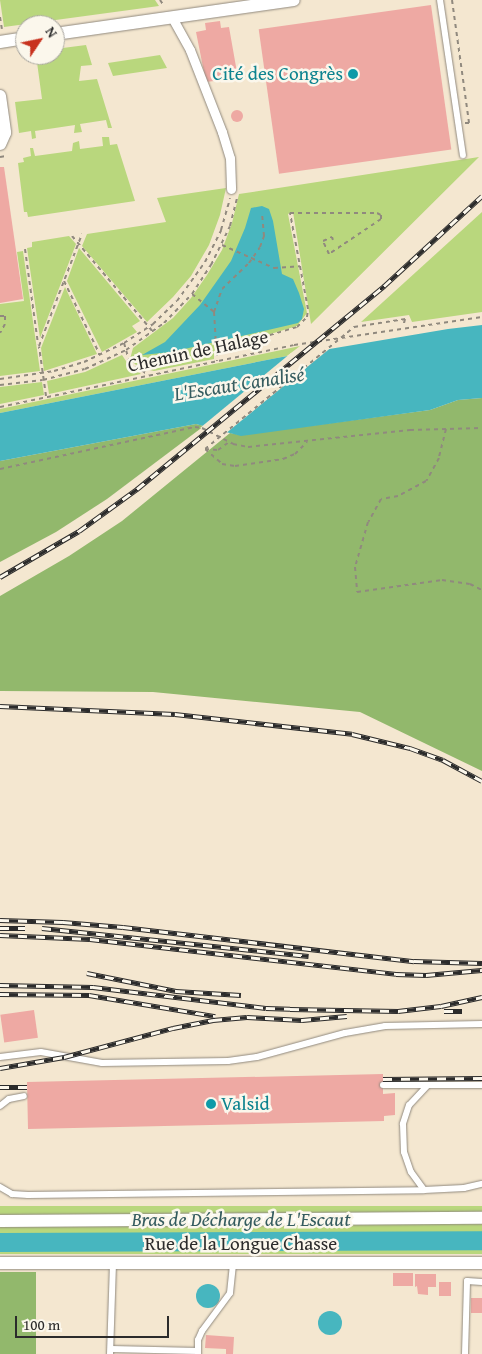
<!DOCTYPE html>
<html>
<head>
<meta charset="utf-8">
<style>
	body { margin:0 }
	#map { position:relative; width:482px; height:1354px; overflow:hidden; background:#f4e7d0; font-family:"Gentium Book Plus",serif }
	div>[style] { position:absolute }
	.green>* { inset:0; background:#b9d77d; transform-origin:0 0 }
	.forest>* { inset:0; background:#92b86c; transform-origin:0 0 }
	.water>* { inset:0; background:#47b6bf }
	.round { border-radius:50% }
	.pier>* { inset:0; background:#f4e7d0 }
	.river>* { height:19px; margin:-9.5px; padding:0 9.5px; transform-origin:9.5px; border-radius:9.5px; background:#47b6bf }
	.building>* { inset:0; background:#eea9a3; transform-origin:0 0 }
	.path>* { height:2px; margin-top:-1px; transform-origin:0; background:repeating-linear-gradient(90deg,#90897e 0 4px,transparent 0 8px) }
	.roads { filter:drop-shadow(0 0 1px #90897e) drop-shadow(0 0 1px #90897e) }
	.service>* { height:6px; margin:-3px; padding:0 3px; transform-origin:3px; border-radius:3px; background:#fff }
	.pedestrian>* { height:9px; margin:-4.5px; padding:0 4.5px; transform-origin:4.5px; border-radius:4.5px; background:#fff }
	.minor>* { height:12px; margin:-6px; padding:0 6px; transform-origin:6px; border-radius:6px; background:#fff }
	.rail>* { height:5px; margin-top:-2.5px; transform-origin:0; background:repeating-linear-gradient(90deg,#fbf7ec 0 9px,#2b2b2b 0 18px); box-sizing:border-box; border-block:1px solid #2b2b2b }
	.path-bridge>* { height:2px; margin-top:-1px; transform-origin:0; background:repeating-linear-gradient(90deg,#90897e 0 4px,transparent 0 8px) }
	.dots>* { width:14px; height:14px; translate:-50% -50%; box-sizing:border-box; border:2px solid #fbf7ec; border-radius:50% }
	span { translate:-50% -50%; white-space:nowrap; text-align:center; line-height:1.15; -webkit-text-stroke:5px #fbf7ec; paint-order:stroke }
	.culture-label { font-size:19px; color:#0d838f }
	.right { translate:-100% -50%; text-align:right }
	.left { translate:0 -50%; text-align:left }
	.street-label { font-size:19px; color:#2b2b2b }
	.water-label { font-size:20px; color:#355c5f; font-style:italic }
	.north { position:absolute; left:15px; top:15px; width:50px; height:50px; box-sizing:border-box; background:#fbf7ec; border:1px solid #a8a59f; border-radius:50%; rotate:56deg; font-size:14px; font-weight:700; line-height:20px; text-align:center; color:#2b2b2b }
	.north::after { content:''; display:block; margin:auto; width:18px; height:22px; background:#c8321e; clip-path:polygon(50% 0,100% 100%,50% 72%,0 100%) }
	.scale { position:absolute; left:15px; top:1316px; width:154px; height:22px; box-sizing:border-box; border:2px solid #2b2b2b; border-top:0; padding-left:6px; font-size:15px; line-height:18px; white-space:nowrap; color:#2b2b2b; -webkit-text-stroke:4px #fbf7ec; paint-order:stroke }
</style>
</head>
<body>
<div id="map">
	<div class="green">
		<div style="clip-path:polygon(0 0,155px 0,159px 6px,4px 27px)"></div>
		<div style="clip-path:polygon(86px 45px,92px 65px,81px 66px,79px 81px,97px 79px,112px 128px,108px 128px,106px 120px,80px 124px,82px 132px,74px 133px,75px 125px,35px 131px,36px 138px,32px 139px,31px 131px,19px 133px,15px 102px,42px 99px,36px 55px,55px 55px,55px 49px)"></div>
		<div style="clip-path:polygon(160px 55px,167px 68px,113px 76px,108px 63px)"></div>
		<div style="clip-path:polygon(102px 137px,109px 137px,110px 145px,117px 144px,135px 201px,28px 217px,27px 212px,24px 212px,18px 163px,24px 162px,23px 158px,31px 156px,30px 148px,33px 148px,35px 156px,72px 151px,73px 143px,79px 141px,80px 149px,103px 146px)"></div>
		<div style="clip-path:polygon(479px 157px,311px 324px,293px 212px,288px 214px,307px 313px,297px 326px,214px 351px,214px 359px,154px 371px,138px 367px,130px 359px,133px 348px,173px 318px,191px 298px,207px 275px,222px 250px,232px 223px,239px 194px)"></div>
		<div style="clip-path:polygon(226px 188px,220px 215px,209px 245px,191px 276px,173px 297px,147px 322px,82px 246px,87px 234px,166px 222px,157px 198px)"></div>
		<div style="clip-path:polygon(482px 212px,482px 312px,412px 322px,409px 315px,361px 322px)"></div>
		<div style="clip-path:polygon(69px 236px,76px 244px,40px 338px,27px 248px,32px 247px,32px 242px)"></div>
		<div style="clip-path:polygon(79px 248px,140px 321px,132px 326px,137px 332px,102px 352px,67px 281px)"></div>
		<div style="clip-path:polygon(23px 251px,40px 371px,0 376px,0 304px,24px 301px,17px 252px)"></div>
		<div style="clip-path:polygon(65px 287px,97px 354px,44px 371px,41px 348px)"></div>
		<div style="clip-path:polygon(300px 346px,287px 356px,0 413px,0 409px)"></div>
		<div style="clip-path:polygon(122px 355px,128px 364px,141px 374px,49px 394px,47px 381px,85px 372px)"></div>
		<div style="clip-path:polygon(42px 382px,44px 395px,0 404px,0 387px)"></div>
		<div style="left:482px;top:1206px;width:48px;height:482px;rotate:90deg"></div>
	</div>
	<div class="forest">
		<div style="clip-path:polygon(482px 398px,482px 771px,360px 712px,153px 692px,0 691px,0 596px,69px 556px,122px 521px,230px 433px,241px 435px,430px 410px,458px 400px)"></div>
		<div style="clip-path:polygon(196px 424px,204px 426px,107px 499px,56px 532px,0 562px,0 461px)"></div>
		<div style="left:0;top:1272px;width:36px;height:82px"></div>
	</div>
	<div class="water">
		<div style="clip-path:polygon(262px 206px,269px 209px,273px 221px,282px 274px,293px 279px,299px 293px,304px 309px,302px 319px,298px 323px,281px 327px,171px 352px,142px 355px,165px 342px,200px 305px,231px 261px,245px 228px,251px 208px)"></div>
		<div style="clip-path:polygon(482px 325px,482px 398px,458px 400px,430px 410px,241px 436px,196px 424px,0 461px,0 413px,282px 357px,448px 329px)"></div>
		<div class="round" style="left:196px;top:1284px;width:24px;height:24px"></div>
		<div class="round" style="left:318px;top:1311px;width:24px;height:24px"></div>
	</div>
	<div class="pier">
		<div style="clip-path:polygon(333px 346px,225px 434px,200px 428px,291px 353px)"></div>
	</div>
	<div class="river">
		<div style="left:0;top:1242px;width:482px;rotate:-0.2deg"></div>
	</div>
	<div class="building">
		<div style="left:431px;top:5px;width:146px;height:174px;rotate:82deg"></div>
		<div style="clip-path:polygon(220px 21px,221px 28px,229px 27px,238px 78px,206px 82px,196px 32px,206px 30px,205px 23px)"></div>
		<div class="round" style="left:231px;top:110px;width:12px;height:12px"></div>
		<div style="clip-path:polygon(0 167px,4px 167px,23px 299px,0 303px)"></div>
		<div style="left:34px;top:1010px;width:28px;height:34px;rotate:82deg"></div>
		<div style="clip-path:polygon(383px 1074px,383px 1094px,395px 1093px,395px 1115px,384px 1116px,384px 1121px,28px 1129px,27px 1082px)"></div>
		<div style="left:413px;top:1273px;width:13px;height:20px;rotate:90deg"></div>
		<div style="clip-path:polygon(415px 1274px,436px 1274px,436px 1287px,428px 1287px,428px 1295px,418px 1294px,417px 1286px,415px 1287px)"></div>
		<div style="left:439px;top:1282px;width:12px;height:14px"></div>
		<div style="left:471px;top:1298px;width:11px;height:15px"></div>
		<div style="clip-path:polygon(206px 1335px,234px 1337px,233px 1354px,226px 1354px,226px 1349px,205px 1348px)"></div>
	</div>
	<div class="path">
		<div style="left:160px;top:0;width:7px;rotate:56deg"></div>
		<div style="left:452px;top:0;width:124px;rotate:82.1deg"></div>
		<div style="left:469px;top:123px;width:4px;rotate:180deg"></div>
		<div style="left:0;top:17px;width:12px;rotate:81deg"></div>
		<div style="left:0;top:157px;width:6px;rotate:-9deg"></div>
		<div style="left:72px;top:236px;width:126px;rotate:49.8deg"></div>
		<div style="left:222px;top:245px;width:57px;rotate:23.9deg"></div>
		<div style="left:274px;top:268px;width:26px;rotate:-4deg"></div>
		<div style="left:25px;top:249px;width:96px;rotate:82.2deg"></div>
		<div style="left:64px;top:281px;width:82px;rotate:64.1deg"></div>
		<div style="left:192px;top:294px;width:28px;rotate:39deg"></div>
		<div style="left:214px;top:312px;width:49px;rotate:86.5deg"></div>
		<div style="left:214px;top:312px;width:24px;rotate:-71deg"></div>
		<div style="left:222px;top:289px;width:37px;rotate:-44deg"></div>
		<div style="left:249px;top:263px;width:19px;rotate:-55deg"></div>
		<div style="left:260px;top:247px;width:12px;rotate:-70deg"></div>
		<div style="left:264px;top:236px;width:24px;rotate:-95deg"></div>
		<div style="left:0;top:316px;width:5px"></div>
		<div style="left:5px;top:316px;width:8px;rotate:90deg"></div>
		<div style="left:5px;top:324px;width:10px;rotate:119deg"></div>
		<div style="left:354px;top:327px;width:52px;rotate:-8.9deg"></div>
		<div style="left:405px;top:319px;width:8px;rotate:104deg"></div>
		<div style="left:124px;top:343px;width:19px;rotate:74deg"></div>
		<div style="left:129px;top:361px;width:24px;rotate:36deg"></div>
		<div style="left:216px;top:351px;width:84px;rotate:-16.5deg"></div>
		<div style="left:297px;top:327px;width:14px;rotate:-45deg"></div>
		<div style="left:307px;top:317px;width:8px;rotate:-83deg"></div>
		<div style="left:308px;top:309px;width:98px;rotate:-100.6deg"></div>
		<div style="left:290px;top:213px;width:87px"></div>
		<div style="left:377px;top:213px;width:4px;rotate:27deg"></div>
		<div style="left:381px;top:215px;width:4px;rotate:90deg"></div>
		<div style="left:381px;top:219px;width:63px;rotate:146.1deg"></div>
		<div style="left:329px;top:254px;width:14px;rotate:-115deg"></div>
		<div style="left:323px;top:241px;width:10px;rotate:-24deg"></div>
		<div style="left:332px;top:237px;width:3px;rotate:72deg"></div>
		<div style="left:0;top:379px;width:55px;rotate:-8.4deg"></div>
		<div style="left:54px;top:371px;width:31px;rotate:-17deg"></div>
		<div style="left:84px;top:362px;width:44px;rotate:-25.4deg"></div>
		<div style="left:124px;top:343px;width:35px;rotate:-33deg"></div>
		<div style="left:153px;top:324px;width:33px;rotate:-44deg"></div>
		<div style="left:177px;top:301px;width:48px;rotate:-54.3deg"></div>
		<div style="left:205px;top:262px;width:36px;rotate:-63deg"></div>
		<div style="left:221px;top:230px;width:33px;rotate:-74deg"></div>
		<div style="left:0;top:385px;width:43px;rotate:-6.6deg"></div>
		<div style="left:43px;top:380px;width:43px;rotate:-14.7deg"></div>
		<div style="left:85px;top:369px;width:45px;rotate:-24.9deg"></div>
		<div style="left:126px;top:350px;width:47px;rotate:-35.4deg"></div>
		<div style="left:164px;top:323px;width:40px;rotate:-46deg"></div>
		<div style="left:192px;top:294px;width:35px;rotate:-57deg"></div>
		<div style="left:211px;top:265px;width:43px;rotate:-64deg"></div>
		<div style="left:230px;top:226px;width:30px;rotate:-76deg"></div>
		<div style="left:46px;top:396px;width:50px;rotate:-98deg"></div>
		<div style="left:39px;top:346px;width:120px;rotate:-69deg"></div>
		<div style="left:0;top:407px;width:300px;rotate:-11.9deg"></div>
		<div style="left:294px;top:345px;width:190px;rotate:-8.5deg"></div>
		<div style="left:446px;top:429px;width:30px;rotate:104deg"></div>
		<div style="left:439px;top:458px;width:26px;rotate:119deg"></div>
		<div style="left:426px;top:481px;width:32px;rotate:152deg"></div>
		<div style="left:398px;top:496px;width:17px;rotate:170deg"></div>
		<div style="left:381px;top:499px;width:26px;rotate:119deg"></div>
		<div style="left:368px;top:522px;width:47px;rotate:106.1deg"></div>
		<div style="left:355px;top:567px;width:25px;rotate:85deg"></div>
		<div style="left:357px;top:592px;width:86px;rotate:-8deg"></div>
		<div style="left:442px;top:580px;width:28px;rotate:8deg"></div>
		<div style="left:470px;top:584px;width:13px;rotate:27deg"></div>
		<div style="left:205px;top:449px;width:23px;rotate:41deg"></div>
		<div style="left:222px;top:464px;width:13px;rotate:9deg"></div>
		<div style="left:235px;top:466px;width:49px;rotate:-8.3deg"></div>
		<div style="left:283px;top:459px;width:13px;rotate:-23deg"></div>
		<div style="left:295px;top:454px;width:17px;rotate:-45deg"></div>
		<div style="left:205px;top:449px;width:13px;rotate:4deg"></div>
		<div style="left:218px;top:450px;width:14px;rotate:-36deg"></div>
		<div style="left:0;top:469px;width:199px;rotate:-12.2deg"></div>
		<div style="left:195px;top:427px;width:7px;rotate:8deg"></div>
		<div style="left:202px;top:428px;width:35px;rotate:27deg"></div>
		<div style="left:233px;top:444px;width:15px;rotate:11deg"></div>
		<div style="left:248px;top:447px;width:163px;rotate:-6deg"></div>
		<div style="left:410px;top:430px;width:72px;rotate:-1.6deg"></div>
	</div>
	<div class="roads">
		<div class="service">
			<div style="left:440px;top:0;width:157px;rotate:81.6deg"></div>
			<div style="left:0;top:1057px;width:41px;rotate:-7deg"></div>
			<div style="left:41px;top:1052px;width:62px;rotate:10.2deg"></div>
			<div style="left:102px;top:1063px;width:126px;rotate:-0.9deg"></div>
			<div style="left:228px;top:1061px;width:29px;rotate:-8deg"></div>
			<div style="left:257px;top:1057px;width:91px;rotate:-15.3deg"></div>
			<div style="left:345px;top:1033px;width:41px;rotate:-9.9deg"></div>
			<div style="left:385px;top:1026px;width:97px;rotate:-1.2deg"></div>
			<div style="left:383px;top:1085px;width:99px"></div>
			<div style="left:427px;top:1086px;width:26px;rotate:133deg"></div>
			<div style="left:409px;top:1105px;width:20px;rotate:108deg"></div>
			<div style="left:403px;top:1124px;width:28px;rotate:88deg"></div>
			<div style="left:404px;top:1152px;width:21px;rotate:71deg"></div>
			<div style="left:411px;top:1172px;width:22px;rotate:54deg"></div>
			<div style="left:424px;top:1190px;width:40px;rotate:-2.9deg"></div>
			<div style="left:464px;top:1188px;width:18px;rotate:-13deg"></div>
			<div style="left:0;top:1106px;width:11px;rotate:-38deg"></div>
			<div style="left:9px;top:1099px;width:15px;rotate:-11deg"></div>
			<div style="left:0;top:1187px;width:14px;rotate:30deg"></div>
			<div style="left:12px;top:1194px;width:16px;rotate:4deg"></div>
			<div style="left:28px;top:1195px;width:396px;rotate:-0.7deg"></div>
			<div style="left:111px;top:1349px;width:87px;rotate:1.3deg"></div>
			<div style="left:198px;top:1351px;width:3px;rotate:90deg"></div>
			<div style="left:198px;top:1351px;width:11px;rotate:-90deg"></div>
			<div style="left:198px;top:1340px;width:10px;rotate:-66deg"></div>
			<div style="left:202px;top:1331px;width:47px;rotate:-53.6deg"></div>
			<div style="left:230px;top:1293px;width:30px;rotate:-84deg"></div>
			<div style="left:110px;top:1354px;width:91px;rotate:-88.1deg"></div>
			<div style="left:465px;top:1354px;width:73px;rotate:-88.4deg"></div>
			<div style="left:467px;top:1281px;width:15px;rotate:4deg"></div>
		</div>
		<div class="pedestrian">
			<div style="left:174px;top:21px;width:33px;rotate:61deg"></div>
			<div style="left:190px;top:50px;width:88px;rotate:68.7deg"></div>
			<div style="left:222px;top:132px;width:27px;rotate:73deg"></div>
			<div style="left:230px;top:158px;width:31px;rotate:88deg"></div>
		</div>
		<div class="minor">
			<div style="left:55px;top:34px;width:241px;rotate:-8.1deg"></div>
			<div style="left:0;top:42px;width:25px;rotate:-9deg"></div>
			<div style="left:0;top:96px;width:37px;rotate:82deg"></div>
			<div style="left:5px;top:133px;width:12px;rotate:114deg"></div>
			<div style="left:0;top:1221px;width:482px;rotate:-0.4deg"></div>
			<div style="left:0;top:1263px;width:482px"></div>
		</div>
	</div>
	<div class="rail">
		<div style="left:0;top:577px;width:91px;rotate:-30.2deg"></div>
		<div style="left:79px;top:531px;width:72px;rotate:-35.9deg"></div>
		<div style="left:137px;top:489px;width:320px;rotate:-39.4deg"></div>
		<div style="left:384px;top:286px;width:133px;rotate:-42.6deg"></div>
		<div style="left:0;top:706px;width:175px;rotate:2.6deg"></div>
		<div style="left:175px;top:714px;width:178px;rotate:6.4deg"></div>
		<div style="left:352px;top:734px;width:60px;rotate:13.6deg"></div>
		<div style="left:410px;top:748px;width:35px;rotate:20deg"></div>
		<div style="left:443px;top:760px;width:44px;rotate:28.3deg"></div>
		<div style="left:0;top:920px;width:63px;rotate:1.8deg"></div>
		<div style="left:63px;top:922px;width:60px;rotate:4.8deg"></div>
		<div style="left:123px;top:927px;width:293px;rotate:6.7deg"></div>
		<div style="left:414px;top:961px;width:68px;rotate:1.7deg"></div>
		<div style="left:0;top:928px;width:25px"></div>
		<div style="left:42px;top:928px;width:268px;rotate:6deg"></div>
		<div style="left:0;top:935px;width:90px;rotate:2.5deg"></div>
		<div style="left:90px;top:939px;width:308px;rotate:6.5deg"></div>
		<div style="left:396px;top:974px;width:30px;rotate:2deg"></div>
		<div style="left:426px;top:975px;width:56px;rotate:-5.1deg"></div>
		<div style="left:87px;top:973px;width:91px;rotate:11.4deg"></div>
		<div style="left:176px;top:991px;width:65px;rotate:3.5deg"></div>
		<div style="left:0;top:985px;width:93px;rotate:1.2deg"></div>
		<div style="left:93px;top:987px;width:174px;rotate:6.9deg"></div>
		<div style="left:266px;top:1008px;width:24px;rotate:2deg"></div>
		<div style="left:290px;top:1009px;width:108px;rotate:1.1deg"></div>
		<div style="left:398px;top:1011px;width:43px;rotate:-6.6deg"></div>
		<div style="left:441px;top:1006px;width:42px;rotate:-12.4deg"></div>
		<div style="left:0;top:994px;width:89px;rotate:0.6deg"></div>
		<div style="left:89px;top:995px;width:128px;rotate:9.5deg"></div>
		<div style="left:444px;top:1011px;width:18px"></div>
		<div style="left:0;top:1068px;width:65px;rotate:-9.8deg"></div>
		<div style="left:64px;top:1057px;width:113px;rotate:-14.9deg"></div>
		<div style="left:173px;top:1028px;width:41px;rotate:-11.3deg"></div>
		<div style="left:213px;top:1020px;width:34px;rotate:-5deg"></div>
		<div style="left:247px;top:1017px;width:55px;rotate:3.1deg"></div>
		<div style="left:302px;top:1020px;width:45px;rotate:-5.1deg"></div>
		<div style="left:383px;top:1079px;width:99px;rotate:-0.6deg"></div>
		<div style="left:0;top:1087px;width:27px"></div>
	</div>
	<div class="path-bridge">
		<div style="left:205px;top:449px;width:193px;rotate:-39.3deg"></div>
	</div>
	<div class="dots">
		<div style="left:353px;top:74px;background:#0f9aa8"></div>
		<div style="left:211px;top:1104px;background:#0f9aa8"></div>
	</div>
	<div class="culture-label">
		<span class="right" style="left:343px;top:74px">Cité des Congrès</span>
		<span class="left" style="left:221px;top:1104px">Valsid</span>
	</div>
	<div class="street-label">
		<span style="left:198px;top:351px;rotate:-12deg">Chemin de Halage</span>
		<span style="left:241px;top:1244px">Rue de la Longue Chasse</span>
	</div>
	<div class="water-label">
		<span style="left:239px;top:383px;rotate:-9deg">L'Escaut Canalisé</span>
		<span style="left:241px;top:1218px">Bras de Décharge de L'Escaut</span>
	</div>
	<div class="north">N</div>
	<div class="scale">100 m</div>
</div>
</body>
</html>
